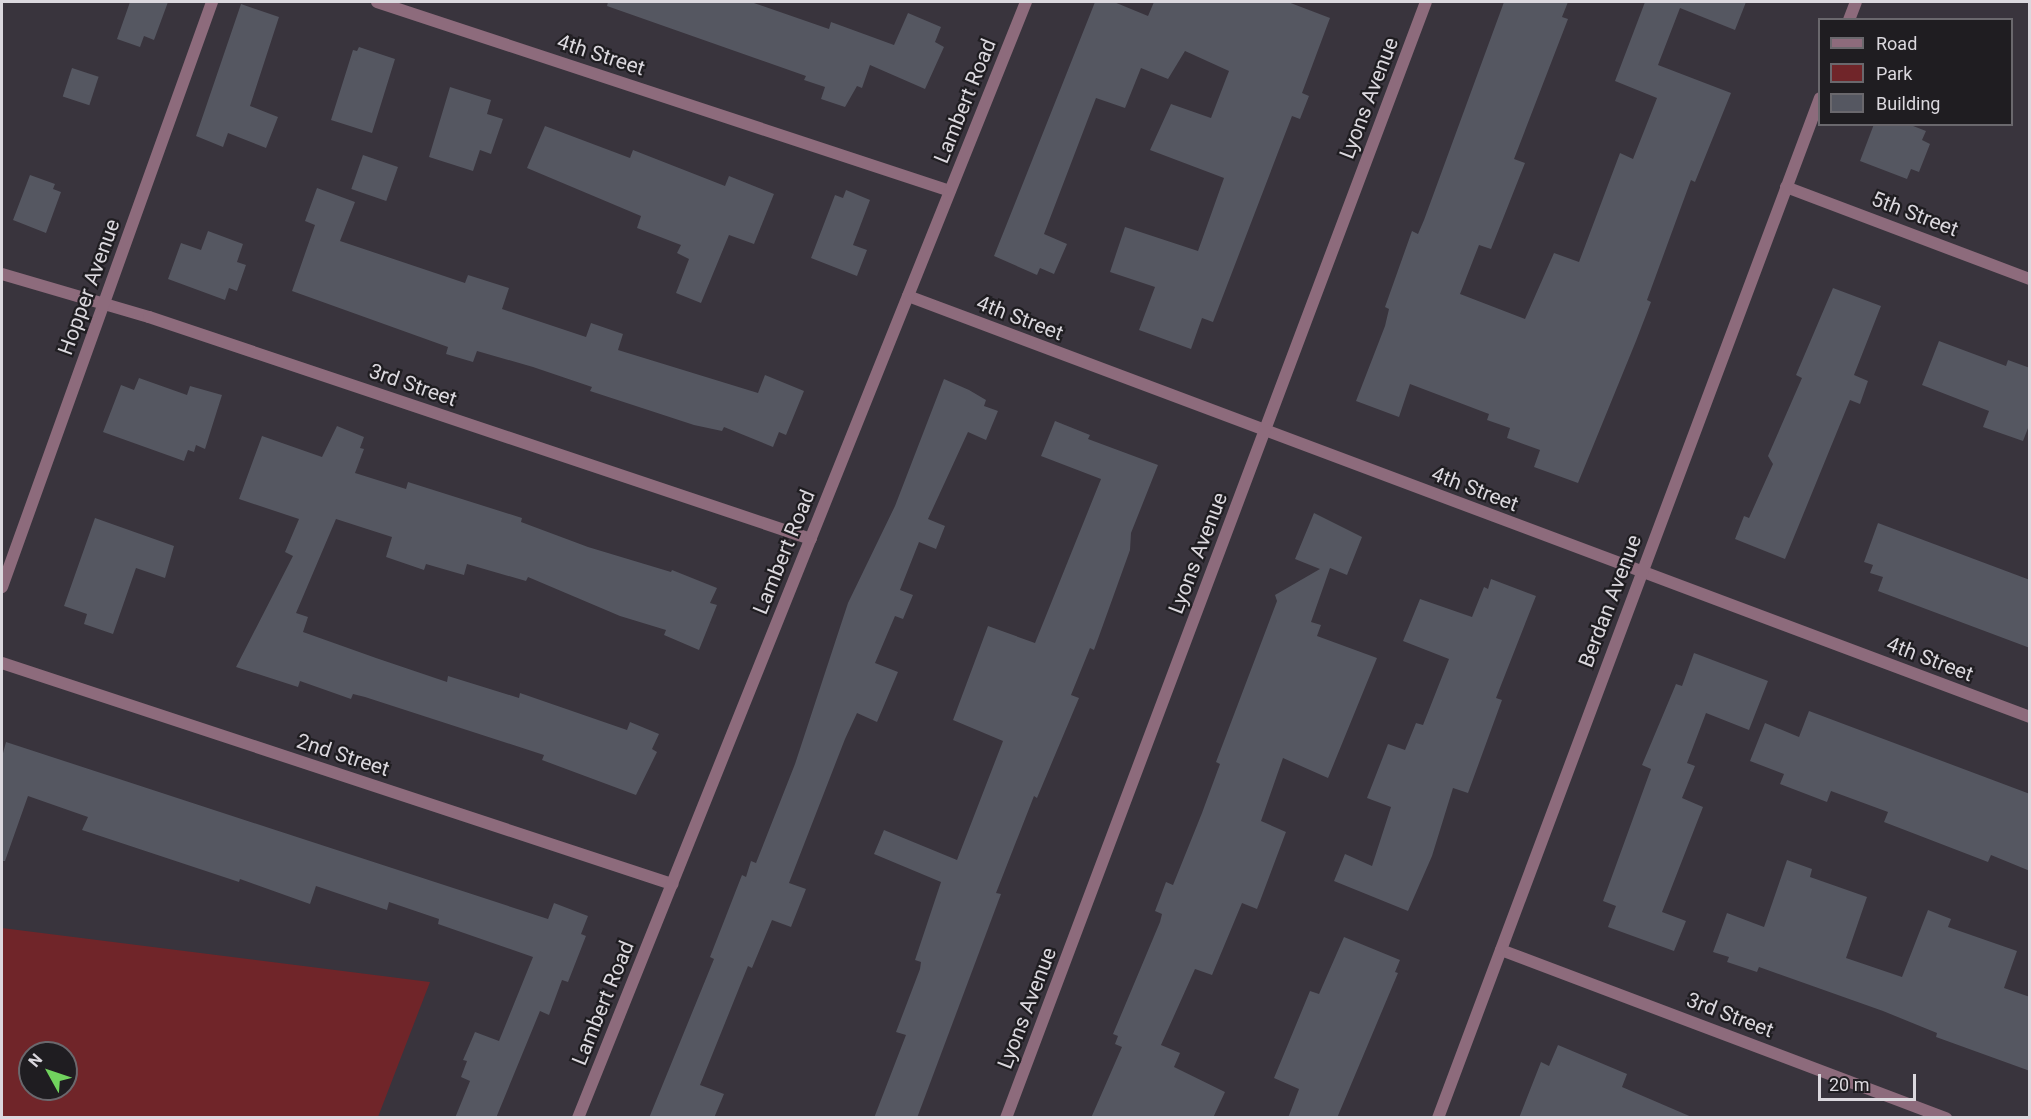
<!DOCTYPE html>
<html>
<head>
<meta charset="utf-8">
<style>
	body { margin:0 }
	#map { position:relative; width:2031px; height:1119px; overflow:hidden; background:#39343d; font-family:Roboto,sans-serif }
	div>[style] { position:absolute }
	.green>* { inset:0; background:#702529 }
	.building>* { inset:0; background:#555761; transform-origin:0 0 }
	.minor>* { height:12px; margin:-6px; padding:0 6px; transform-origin:6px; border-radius:6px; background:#8d6b7c }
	span { translate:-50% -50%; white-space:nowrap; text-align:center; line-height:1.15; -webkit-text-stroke:4.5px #1f1d21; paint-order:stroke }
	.street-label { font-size:21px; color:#dbd8de }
	.frame { position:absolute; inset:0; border:3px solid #dbd8de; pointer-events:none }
	.legend { position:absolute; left:1818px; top:18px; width:195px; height:108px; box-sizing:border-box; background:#1f1d21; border:2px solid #6a686d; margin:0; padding:8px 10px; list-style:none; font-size:18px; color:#dbd8de }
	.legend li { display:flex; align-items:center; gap:12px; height:30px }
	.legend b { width:30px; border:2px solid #6a686d }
	.north { position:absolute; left:18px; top:1041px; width:60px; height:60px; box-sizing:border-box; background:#1f1d21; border:2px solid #6a686d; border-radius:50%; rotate:310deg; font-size:16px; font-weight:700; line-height:24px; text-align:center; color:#dbd8de }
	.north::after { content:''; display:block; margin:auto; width:21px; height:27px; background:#71d35e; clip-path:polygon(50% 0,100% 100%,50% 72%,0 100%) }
	.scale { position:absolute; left:1818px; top:1074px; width:98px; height:27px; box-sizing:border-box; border:3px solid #dbd8de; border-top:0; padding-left:8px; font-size:18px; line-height:21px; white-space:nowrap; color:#dbd8de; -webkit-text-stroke:4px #1f1d21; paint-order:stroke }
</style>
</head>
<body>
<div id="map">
	<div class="green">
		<div style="clip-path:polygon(evenodd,2px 928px,430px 982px,378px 1117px,2px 1117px,2px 928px,30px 1053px,66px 1053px,66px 1089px,30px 1089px,30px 1053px)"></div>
	</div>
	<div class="building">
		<div style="clip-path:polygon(130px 2px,168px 2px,154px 40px,144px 36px,140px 47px,117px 39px)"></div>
		<div style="clip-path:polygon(608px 2px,751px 2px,829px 29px,831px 22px,894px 45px,908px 13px,941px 27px,935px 42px,944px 47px,925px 89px,870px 65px,862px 88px,857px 86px,845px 107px,821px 99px,825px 87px,804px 80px,806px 76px,607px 6px)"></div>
		<div style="clip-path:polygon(1095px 2px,1114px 2px,1148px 16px,1154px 2px,1288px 2px,1330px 18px,1302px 93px,1309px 96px,1300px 119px,1292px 116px,1213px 322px,1202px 318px,1191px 349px,1139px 330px,1155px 287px,1110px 272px,1125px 227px,1198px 251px,1224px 178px,1150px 150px,1171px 104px,1211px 118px,1229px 71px,1185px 51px,1168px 79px,1141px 68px,1125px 108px,1096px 98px,1044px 234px,1067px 244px,1054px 274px,1040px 268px,1037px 275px,994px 256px)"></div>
		<div style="clip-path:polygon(1504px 2px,1568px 2px,1562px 17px,1568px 19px,1514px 159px,1525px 163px,1491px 249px,1479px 245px,1460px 294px,1525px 319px,1554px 253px,1579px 262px,1620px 153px,1633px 159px,1657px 98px,1615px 81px,1645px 2px,1746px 2px,1735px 30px,1680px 8px,1658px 65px,1731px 93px,1695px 182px,1691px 180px,1647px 300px,1651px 302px,1636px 341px,1578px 483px,1534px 467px,1540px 450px,1507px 438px,1510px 428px,1487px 420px,1489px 414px,1410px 384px,1399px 417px,1356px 401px,1385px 326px,1389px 309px,1385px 307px,1412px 231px,1418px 234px,1424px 220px)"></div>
		<div style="clip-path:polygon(241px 4px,279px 17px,250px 106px,278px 117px,266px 148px,228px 133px,223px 147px,196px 136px)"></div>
		<div style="clip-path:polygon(359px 47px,395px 59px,372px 133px,331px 120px,353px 50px,357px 51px)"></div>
		<div style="left:72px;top:68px;width:28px;height:30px;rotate:18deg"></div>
		<div style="clip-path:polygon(450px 87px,491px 100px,487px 114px,503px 119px,491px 154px,480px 150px,473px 171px,429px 157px)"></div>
		<div style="clip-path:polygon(1874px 124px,1908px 124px,1926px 131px,1922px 140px,1930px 144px,1919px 172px,1911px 169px,1907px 179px,1860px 161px)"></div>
		<div style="clip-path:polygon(545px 126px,630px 158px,633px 150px,725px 186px,729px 176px,774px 194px,754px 244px,729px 235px,701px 303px,676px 293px,689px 259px,677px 253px,681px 245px,637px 228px,641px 216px,527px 168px)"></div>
		<div style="left:363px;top:155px;width:37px;height:36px;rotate:19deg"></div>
		<div style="clip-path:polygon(30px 175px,55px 184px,53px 189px,61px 192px,46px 233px,13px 220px)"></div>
		<div style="clip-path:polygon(317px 188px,355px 202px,340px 241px,465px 283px,468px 275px,509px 288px,502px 309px,586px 337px,591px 323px,623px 334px,618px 350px,758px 393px,765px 375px,804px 391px,786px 435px,779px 432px,773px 447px,724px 427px,722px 431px,694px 425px,590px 391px,592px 387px,533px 367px,477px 351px,473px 362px,446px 354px,448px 347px,292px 291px,315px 225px,305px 221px)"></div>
		<div style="clip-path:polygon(846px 190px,870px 200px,853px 245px,867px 250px,857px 276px,811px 258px,835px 195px,843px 198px)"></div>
		<div style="clip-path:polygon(208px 231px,243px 244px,237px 262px,246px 265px,237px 291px,229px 288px,225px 300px,168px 279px,181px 243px,201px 250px)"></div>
		<div style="clip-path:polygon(1833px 288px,1881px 306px,1854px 375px,1868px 381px,1860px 404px,1850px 400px,1785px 559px,1735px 539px,1744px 516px,1749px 518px,1773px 464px,1768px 456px,1802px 378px,1796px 375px)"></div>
		<div style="clip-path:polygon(1939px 341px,2006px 366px,2008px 360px,2030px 368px,2030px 423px,2023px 441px,1983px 427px,1989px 411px,1922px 385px)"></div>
		<div style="clip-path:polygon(139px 378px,187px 395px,190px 386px,222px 395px,205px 449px,196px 445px,194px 452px,188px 450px,184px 461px,103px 432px,121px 385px,134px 390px)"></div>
		<div style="clip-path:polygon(944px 379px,969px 390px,986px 400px,984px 406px,998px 411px,986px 440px,968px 432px,928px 519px,945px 526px,936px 549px,919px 542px,900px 590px,913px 595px,903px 619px,895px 616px,875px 663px,898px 672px,877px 722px,857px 713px,845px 739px,789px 883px,806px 889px,791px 927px,772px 920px,752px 968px,748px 966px,700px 1085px,724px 1094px,714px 1118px,649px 1118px,714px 959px,710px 957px,742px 875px,746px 877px,751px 861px,756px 863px,795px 764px,848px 603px,895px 506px)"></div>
		<div style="clip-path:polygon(1055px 421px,1090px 435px,1088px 439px,1158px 465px,1131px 533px,1130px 550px,1094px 650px,1090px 648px,1071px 695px,1079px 698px,1037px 798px,1034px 796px,996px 893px,1001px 894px,917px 1118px,874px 1118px,906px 1035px,896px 1032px,920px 969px,921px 962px,915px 960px,941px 882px,874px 854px,884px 830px,957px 860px,1003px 741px,953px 720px,988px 626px,1035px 643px,1101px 479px,1041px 456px)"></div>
		<div style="clip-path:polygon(337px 426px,364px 437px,360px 448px,364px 449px,355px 473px,406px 489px,408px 482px,522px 518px,521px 522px,588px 547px,671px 572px,672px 570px,717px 588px,710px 603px,717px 605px,699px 650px,664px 635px,666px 630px,620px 616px,528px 577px,526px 581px,467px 564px,464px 575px,426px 564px,424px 570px,386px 557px,392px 537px,336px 519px,296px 613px,308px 617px,303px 632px,376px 658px,447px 682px,448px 676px,519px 698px,520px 693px,627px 730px,630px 722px,659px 734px,652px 749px,657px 752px,636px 795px,542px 760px,544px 755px,365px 697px,353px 694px,351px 699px,300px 681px,298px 687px,236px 667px,293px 556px,285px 552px,299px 519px,239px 499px,262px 436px,322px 457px)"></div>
		<div style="clip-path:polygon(1314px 513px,1362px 537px,1347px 575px,1330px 568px,1311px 622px,1321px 625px,1317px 636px,1377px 658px,1328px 778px,1283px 758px,1261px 821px,1286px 832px,1257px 909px,1242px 903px,1212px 975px,1195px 969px,1161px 1045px,1180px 1053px,1174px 1067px,1225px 1092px,1213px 1118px,1091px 1118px,1122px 1047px,1115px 1044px,1118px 1036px,1113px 1034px,1160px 922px,1162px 914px,1155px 911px,1166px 882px,1173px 885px,1202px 813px,1220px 764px,1216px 762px,1277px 601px,1275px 595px,1320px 569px,1295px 559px)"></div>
		<div style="clip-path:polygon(95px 518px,174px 546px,165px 578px,136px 568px,113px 634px,84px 624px,87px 614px,64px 606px)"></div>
		<div style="clip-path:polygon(1878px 523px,2030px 580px,2030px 648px,1878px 591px,1883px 577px,1870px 573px,1873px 565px,1864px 562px)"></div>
		<div style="clip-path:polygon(1491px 579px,1536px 596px,1496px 698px,1502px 700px,1468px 793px,1453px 788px,1432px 856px,1408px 911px,1334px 881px,1345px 854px,1372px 866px,1391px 807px,1367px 798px,1388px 744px,1405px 750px,1416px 723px,1423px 725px,1449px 659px,1403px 641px,1420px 599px,1472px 617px,1484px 587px,1488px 589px)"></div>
		<div style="clip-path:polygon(1694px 653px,1768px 681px,1749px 730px,1706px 713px,1687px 763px,1695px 766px,1682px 798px,1703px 807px,1662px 912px,1686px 921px,1674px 951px,1608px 927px,1616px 906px,1603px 901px,1651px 769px,1642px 765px,1676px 684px,1682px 686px)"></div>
		<div style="clip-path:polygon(1809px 711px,2030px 794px,2030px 871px,1991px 855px,1988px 862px,1884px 822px,1888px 812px,1831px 791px,1827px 802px,1780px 784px,1784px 774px,1750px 761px,1765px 723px,1799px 737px)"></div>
		<div style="clip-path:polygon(6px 742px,548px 919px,554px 903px,588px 916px,581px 934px,586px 936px,568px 982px,562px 980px,549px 1015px,540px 1011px,496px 1118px,455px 1118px,470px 1081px,461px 1077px,467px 1061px,463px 1060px,475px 1032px,499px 1041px,533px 957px,438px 924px,439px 919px,389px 902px,387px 910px,316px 886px,310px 904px,240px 879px,239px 882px,82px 830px,88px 817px,28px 796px,5px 861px,2px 861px,2px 757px)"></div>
		<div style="clip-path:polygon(1787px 860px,1812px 869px,1810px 877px,1867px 897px,1846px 958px,1902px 977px,1928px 910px,1951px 919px,1948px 927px,2017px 951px,2004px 988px,2030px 997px,2030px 1071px,1936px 1037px,1937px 1033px,1883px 1011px,1759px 967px,1757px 972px,1727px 962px,1729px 957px,1713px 952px,1727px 913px,1764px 927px)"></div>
		<div style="clip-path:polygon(1344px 937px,1400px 960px,1395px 972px,1398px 973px,1337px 1118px,1288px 1118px,1299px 1089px,1274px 1078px,1310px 991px,1319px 994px)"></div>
		<div style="clip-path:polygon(1558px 1045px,1627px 1074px,1622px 1087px,1694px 1118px,1519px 1118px,1541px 1062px,1549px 1066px)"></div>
	</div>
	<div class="minor">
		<div style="left:377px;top:2px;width:603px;rotate:18.25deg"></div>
		<div style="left:1849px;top:20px;width:19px;rotate:-69deg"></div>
		<div style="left:1786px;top:187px;width:261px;rotate:20.7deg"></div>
		<div style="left:2px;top:274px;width:153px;rotate:16.3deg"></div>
		<div style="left:149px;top:317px;width:698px;rotate:18.54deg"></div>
		<div style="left:908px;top:296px;width:1198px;rotate:20.57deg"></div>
		<div style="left:2px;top:587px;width:622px;rotate:-70.25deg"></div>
		<div style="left:2px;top:663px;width:706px;rotate:18.26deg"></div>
		<div style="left:1501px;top:950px;width:476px;rotate:20.7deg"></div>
		<div style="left:578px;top:1118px;width:1203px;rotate:-68.13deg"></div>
		<div style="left:1006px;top:1118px;width:1192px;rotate:-69.38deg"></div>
		<div style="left:1438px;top:1118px;width:1089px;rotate:-69.47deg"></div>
	</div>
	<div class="street-label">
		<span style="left:601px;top:55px;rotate:18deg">4th Street</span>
		<span style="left:1369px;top:98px;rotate:-69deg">Lyons Avenue</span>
		<span style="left:965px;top:101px;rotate:-68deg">Lambert Road</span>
		<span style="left:1915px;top:214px;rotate:21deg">5th Street</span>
		<span style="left:89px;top:287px;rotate:-70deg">Hopper Avenue</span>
		<span style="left:1020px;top:318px;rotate:21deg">4th Street</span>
		<span style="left:413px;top:385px;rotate:19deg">3rd Street</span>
		<span style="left:1475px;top:489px;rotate:21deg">4th Street</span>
		<span style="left:784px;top:552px;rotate:-68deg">Lambert Road</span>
		<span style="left:1198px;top:553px;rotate:-69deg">Lyons Avenue</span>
		<span style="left:1610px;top:601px;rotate:-69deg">Berdan Avenue</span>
		<span style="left:1930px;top:659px;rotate:21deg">4th Street</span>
		<span style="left:343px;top:755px;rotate:18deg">2nd Street</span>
		<span style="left:603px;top:1003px;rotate:-68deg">Lambert Road</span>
		<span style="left:1027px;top:1008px;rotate:-69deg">Lyons Avenue</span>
		<span style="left:1730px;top:1015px;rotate:21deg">3rd Street</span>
	</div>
	<div class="frame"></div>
	<ul class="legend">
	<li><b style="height:8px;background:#8d6b7c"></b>Road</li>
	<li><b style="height:16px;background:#702529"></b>Park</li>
	<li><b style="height:16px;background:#555761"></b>Building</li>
	</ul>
	<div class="north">N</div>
	<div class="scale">20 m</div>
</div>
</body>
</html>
